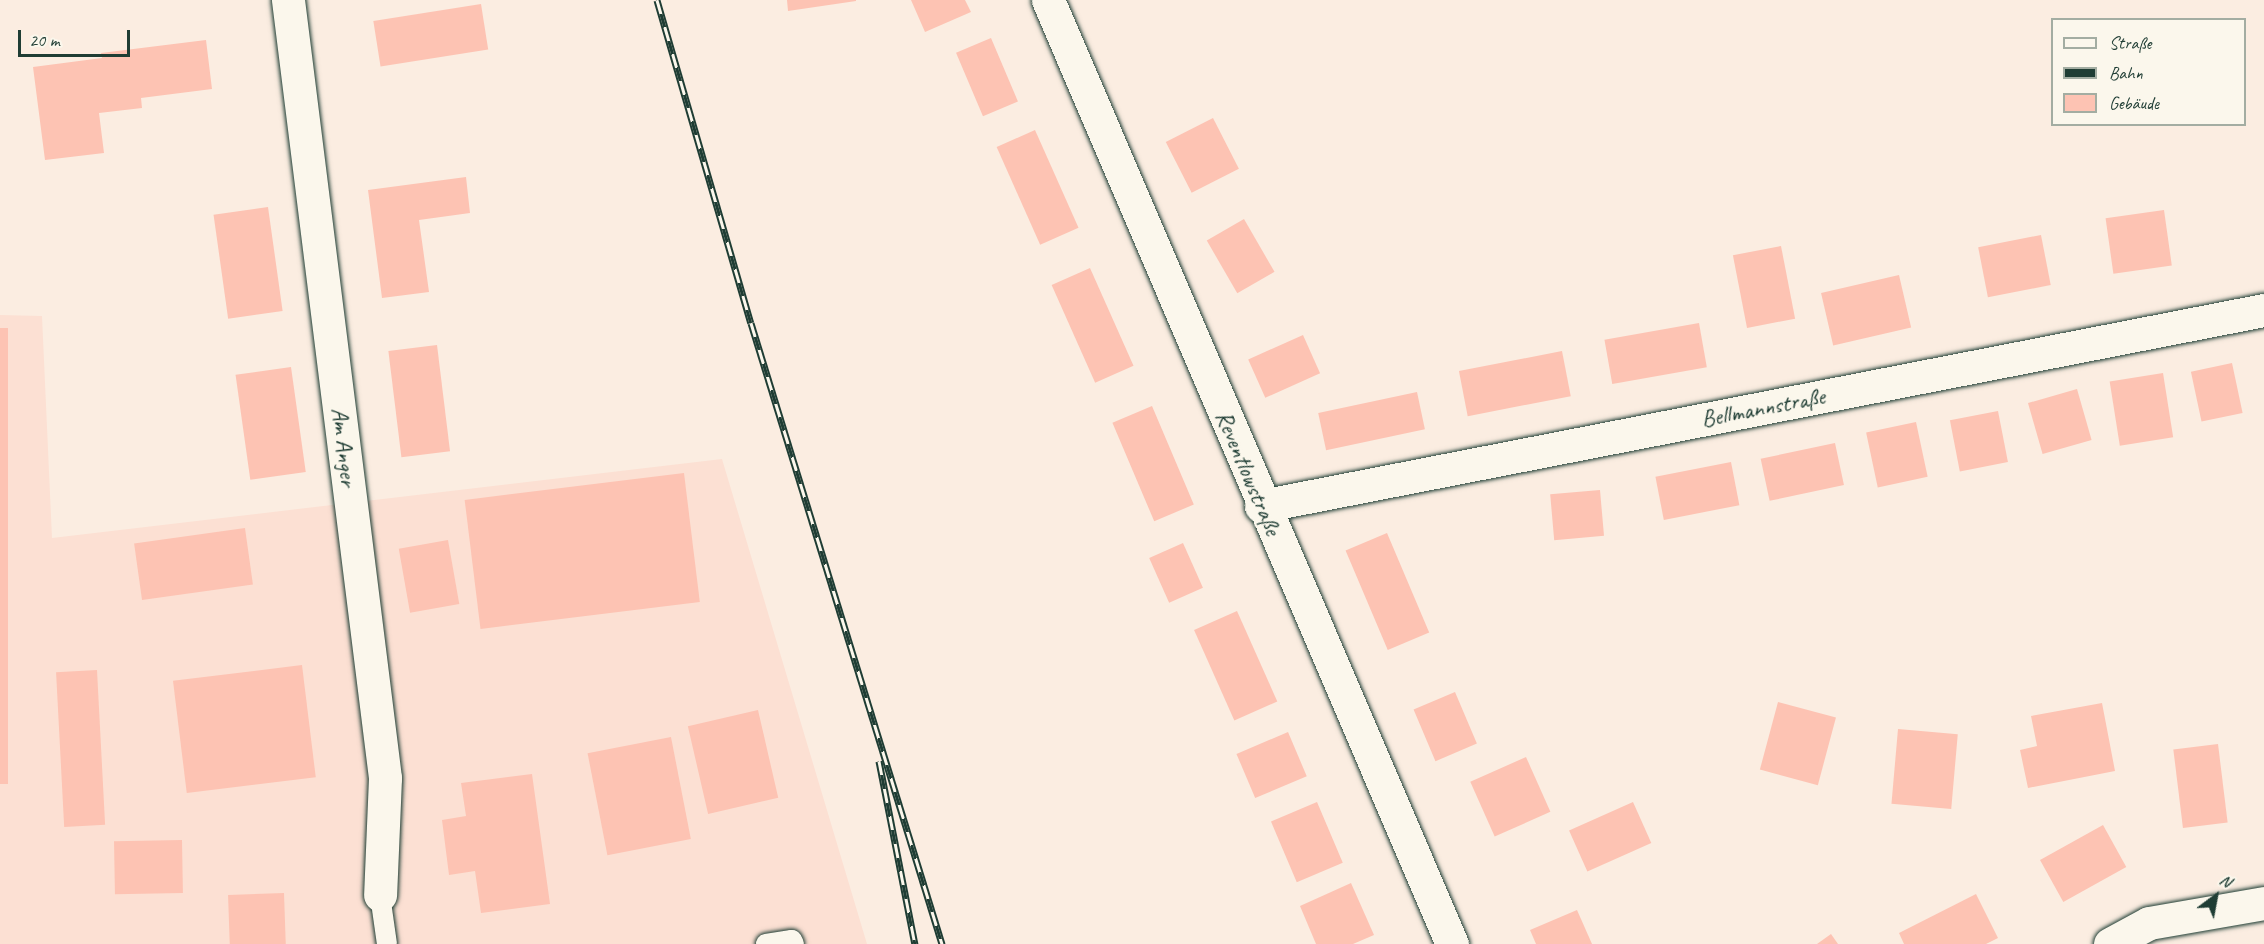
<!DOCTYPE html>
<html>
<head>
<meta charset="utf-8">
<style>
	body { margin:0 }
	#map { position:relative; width:2264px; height:944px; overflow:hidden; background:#fbede1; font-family:Caveat,sans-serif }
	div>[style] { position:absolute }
	.built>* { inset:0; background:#fce0d3 }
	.building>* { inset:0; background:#fdc3b3; transform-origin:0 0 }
	.roads { filter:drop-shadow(0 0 2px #1f3d34) drop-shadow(0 0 2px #1f3d34) }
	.lane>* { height:20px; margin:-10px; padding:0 10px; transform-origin:10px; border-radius:10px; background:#fbf7ec }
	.street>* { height:33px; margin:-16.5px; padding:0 16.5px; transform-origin:16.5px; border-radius:16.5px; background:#fbf7ec }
	.rail>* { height:7px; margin-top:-3.5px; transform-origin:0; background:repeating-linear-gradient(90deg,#fbf7ec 0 14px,#1f3d34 0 28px); box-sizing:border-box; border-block:2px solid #1f3d34 }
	span { translate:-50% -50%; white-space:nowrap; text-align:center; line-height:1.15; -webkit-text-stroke:4.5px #fbf7ec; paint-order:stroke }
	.street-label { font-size:24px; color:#1f3d34 }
	.legend { position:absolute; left:2051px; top:18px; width:195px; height:108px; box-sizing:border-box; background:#fbf7ec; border:2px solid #a3ada2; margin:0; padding:8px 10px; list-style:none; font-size:18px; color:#1f3d34 }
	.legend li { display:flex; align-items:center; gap:12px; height:30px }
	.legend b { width:30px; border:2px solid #a3ada2 }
	.north { position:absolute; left:2186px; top:866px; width:60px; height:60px; -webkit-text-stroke:4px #fbf7ec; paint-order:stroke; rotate:32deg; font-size:16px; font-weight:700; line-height:24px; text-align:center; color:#1f3d34 }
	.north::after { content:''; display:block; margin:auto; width:21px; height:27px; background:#1f3d34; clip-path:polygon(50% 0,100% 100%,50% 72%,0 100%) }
	.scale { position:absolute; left:18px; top:30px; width:112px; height:27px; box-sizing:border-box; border:3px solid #1f3d34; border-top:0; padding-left:8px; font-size:18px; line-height:21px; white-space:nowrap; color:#1f3d34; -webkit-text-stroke:4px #fbf7ec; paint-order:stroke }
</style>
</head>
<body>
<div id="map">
	<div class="built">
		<div style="clip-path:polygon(0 315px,42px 316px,52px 538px,722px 459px,867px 944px,0 944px)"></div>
	</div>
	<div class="building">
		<div style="clip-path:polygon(787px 0,856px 0,856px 1px,788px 11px)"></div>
		<div style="clip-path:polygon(911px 0,965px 0,971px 12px,925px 32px)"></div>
		<div style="left:481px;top:4px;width:46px;height:109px;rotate:81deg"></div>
		<div style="left:991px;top:38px;width:69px;height:38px;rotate:67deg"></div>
		<div style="clip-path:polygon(206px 40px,212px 89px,141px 98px,142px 108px,99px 113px,104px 153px,45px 160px,33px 67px,102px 58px,101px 53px)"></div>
		<div style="left:1213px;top:118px;width:57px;height:53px;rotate:63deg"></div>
		<div style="left:1035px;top:130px;width:107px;height:42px;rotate:66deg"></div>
		<div style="clip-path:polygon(466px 177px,470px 213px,419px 220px,429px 292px,382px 298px,368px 190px)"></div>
		<div style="left:268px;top:207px;width:105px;height:55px;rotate:82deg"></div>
		<div style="left:2164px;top:210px;width:56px;height:59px;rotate:82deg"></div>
		<div style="left:1244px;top:219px;width:61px;height:43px;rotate:60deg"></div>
		<div style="left:2041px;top:235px;width:51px;height:64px;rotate:79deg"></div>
		<div style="left:1781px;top:246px;width:74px;height:49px;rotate:79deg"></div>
		<div style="left:1090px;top:268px;width:107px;height:42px;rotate:66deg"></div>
		<div style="left:1899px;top:275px;width:54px;height:80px;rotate:77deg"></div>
		<div style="left:1699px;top:323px;width:45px;height:96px;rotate:80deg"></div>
		<div style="left:0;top:328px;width:8px;height:456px"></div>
		<div style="left:1303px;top:335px;width:42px;height:60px;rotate:66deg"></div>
		<div style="left:437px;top:345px;width:107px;height:49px;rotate:83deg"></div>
		<div style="left:1562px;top:351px;width:46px;height:105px;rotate:79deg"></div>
		<div style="left:2232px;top:363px;width:51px;height:42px;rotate:78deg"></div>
		<div style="left:291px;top:367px;width:106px;height:56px;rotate:82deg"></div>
		<div style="left:2163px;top:373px;width:65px;height:54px;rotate:81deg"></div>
		<div style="left:2077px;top:389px;width:53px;height:51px;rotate:74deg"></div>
		<div style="left:1417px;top:392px;width:38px;height:101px;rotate:78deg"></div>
		<div style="left:1152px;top:406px;width:107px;height:43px;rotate:67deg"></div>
		<div style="left:1998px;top:411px;width:52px;height:49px;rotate:79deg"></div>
		<div style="left:1916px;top:422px;width:56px;height:51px;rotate:78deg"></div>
		<div style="left:1835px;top:443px;width:43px;height:76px;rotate:78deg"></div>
		<div style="left:1731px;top:462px;width:44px;height:77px;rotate:79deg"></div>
		<div style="left:684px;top:473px;width:130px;height:221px;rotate:83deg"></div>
		<div style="left:1600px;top:490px;width:46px;height:50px;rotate:85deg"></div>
		<div style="left:245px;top:528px;width:57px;height:112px;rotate:82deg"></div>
		<div style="left:1387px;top:533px;width:108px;height:45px;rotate:67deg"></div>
		<div style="left:448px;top:540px;width:65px;height:50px;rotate:80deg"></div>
		<div style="left:1183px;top:543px;width:49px;height:37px;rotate:66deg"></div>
		<div style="left:1237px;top:611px;width:99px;height:47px;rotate:66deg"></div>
		<div style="left:302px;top:665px;width:113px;height:130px;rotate:83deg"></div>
		<div style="left:97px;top:670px;width:155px;height:41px;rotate:87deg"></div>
		<div style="left:1455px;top:692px;width:56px;height:45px;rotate:67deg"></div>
		<div style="left:1778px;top:702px;width:60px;height:70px;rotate:15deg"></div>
		<div style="clip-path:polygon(2102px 703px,2115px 771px,2028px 788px,2020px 750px,2037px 746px,2031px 716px)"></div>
		<div style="left:758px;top:710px;width:90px;height:72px;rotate:77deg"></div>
		<div style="left:1898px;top:729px;width:60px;height:75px;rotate:5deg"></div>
		<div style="left:1288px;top:732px;width:48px;height:56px;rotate:67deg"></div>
		<div style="left:671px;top:737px;width:104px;height:85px;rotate:79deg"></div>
		<div style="left:2218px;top:744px;width:79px;height:45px;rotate:83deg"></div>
		<div style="left:1526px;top:757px;width:60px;height:61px;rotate:66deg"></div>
		<div style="clip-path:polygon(532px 774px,550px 904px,481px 913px,475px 871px,449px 875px,442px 820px,466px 816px,461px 783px)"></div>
		<div style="left:1317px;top:802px;width:66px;height:50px;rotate:67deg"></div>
		<div style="left:1633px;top:802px;width:45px;height:70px;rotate:66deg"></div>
		<div style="left:2103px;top:825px;width:48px;height:72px;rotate:61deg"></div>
		<div style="left:182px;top:840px;width:53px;height:68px;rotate:89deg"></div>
		<div style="clip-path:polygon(1351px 883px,1374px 935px,1353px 944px,1316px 944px,1300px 906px)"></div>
		<div style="left:284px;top:893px;width:51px;height:56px;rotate:88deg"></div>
		<div style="clip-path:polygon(1976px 894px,1998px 938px,1986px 944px,1904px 944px,1899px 933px)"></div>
		<div style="clip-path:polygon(1577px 910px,1592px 944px,1536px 944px,1530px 930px)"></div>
		<div style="clip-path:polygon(1831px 934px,1838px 944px,1817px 944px)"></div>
	</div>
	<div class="roads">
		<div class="lane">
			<div style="left:380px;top:895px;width:49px;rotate:81.9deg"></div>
			<div style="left:766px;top:944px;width:26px;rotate:-9deg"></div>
			<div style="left:792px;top:940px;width:4px;rotate:63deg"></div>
		</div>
		<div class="street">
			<div style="left:288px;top:0;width:784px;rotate:82.89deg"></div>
			<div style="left:385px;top:778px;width:117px;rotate:92.4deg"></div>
			<div style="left:1048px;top:0;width:1027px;rotate:66.83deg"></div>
			<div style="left:1261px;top:506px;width:1022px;rotate:-11.06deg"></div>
			<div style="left:2110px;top:944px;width:44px;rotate:-28.3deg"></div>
			<div style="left:2149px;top:923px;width:117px;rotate:-9.9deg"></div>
		</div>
	</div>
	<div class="rail">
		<div style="left:657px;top:0;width:336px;rotate:73.8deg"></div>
		<div style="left:751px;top:323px;width:650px;rotate:72.9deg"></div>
		<div style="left:879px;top:761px;width:187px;rotate:78.9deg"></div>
	</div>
	<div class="street-label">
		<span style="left:1763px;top:408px;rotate:-11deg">Bellmannstraße</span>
		<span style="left:344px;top:447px;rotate:83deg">Am Anger</span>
		<span style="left:1248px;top:473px;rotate:67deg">Reventlowstraße</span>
	</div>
	<ul class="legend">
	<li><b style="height:8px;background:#fbf7ec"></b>Straße</li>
	<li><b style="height:8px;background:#1f3d34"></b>Bahn</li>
	<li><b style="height:16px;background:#fdc3b3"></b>Gebäude</li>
	</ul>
	<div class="north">N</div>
	<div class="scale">20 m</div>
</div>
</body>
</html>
